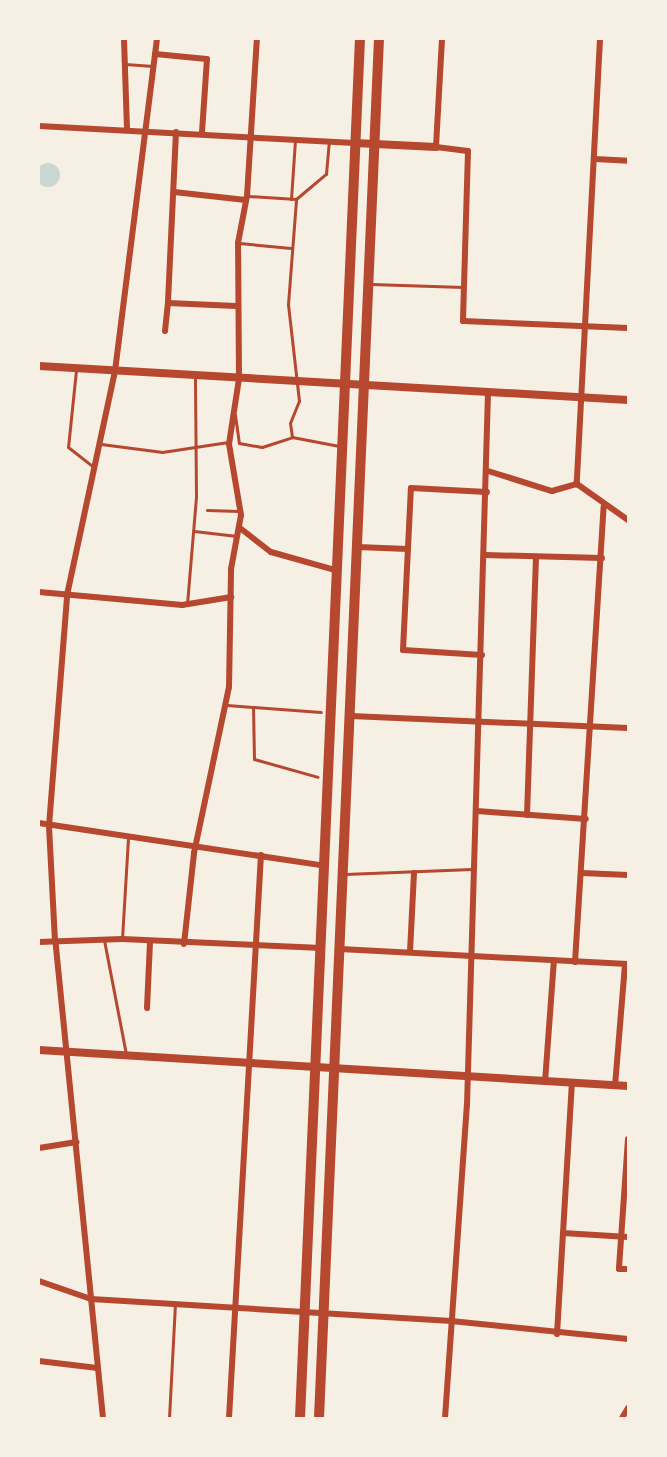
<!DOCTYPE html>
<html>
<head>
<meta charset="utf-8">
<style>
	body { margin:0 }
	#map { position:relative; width:667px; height:1457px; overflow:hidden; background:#f6efe4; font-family:Montserrat,sans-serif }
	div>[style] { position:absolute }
	.water>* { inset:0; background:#c9d6d2 }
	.round { border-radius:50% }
	.service>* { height:3px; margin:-1.5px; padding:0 1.5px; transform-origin:1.5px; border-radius:1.5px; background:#b5482f }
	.minor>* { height:6px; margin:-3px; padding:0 3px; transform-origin:3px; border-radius:3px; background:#b5482f }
	.tertiary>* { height:8px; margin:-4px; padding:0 4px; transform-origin:4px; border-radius:4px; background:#b5482f }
	.primary>* { height:10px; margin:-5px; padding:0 5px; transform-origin:5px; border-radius:5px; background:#b5482f }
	span { translate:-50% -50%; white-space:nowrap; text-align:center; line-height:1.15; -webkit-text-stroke:6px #f6efe4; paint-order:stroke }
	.frame { position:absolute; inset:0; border:40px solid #f6efe4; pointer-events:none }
</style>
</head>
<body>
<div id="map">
	<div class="water">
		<div class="round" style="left:36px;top:163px;width:24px;height:24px"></div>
	</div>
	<div class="service">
		<div style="left:125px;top:64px;width:28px;rotate:4deg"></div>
		<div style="left:248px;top:196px;width:48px;rotate:3.6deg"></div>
		<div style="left:296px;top:199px;width:39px;rotate:-40deg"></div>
		<div style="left:326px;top:174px;width:32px;rotate:-85deg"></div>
		<div style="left:291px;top:199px;width:58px;rotate:-86.1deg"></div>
		<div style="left:239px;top:243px;width:52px;rotate:5.5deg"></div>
		<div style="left:371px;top:284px;width:92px;rotate:1.9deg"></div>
		<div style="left:76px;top:370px;width:77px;rotate:95.9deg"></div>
		<div style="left:68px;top:447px;width:33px;rotate:38deg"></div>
		<div style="left:235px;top:415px;width:28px;rotate:82deg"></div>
		<div style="left:239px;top:443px;width:23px;rotate:10deg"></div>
		<div style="left:262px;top:447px;width:32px;rotate:-18deg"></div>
		<div style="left:292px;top:437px;width:48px;rotate:10.8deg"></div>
		<div style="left:292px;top:437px;width:14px;rotate:-98deg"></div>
		<div style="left:290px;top:423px;width:24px;rotate:-68deg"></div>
		<div style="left:299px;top:401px;width:98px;rotate:-96.5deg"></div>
		<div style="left:288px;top:304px;width:105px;rotate:-85.6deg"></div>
		<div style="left:101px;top:444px;width:62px;rotate:7.5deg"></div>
		<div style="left:162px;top:452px;width:67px;rotate:-8.6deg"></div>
		<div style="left:207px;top:510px;width:32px;rotate:2deg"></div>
		<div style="left:194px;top:531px;width:43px;rotate:6.6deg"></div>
		<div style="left:187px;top:604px;width:108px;rotate:-85.2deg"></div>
		<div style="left:196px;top:496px;width:120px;rotate:-90.5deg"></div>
		<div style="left:227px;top:705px;width:94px;rotate:4.3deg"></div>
		<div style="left:253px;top:707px;width:52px;rotate:88.9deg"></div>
		<div style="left:254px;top:759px;width:66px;rotate:15.7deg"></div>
		<div style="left:345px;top:874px;width:127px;rotate:-2.3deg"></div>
		<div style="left:122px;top:939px;width:100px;rotate:-86.6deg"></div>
		<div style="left:104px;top:940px;width:116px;rotate:79.1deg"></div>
		<div style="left:169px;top:1418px;width:113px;rotate:-87deg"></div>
	</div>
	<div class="minor">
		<div style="left:124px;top:39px;width:90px;rotate:88.1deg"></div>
		<div style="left:442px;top:39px;width:108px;rotate:93.2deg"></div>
		<div style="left:436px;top:147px;width:32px;rotate:7deg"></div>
		<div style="left:468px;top:151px;width:170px;rotate:91.7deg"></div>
		<div style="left:463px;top:321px;width:165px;rotate:2.4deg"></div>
		<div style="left:600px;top:39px;width:446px;rotate:93deg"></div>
		<div style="left:577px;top:484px;width:62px;rotate:35.2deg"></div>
		<div style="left:155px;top:54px;width:52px;rotate:5.5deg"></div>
		<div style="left:207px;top:59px;width:74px;rotate:93.9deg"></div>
		<div style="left:39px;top:126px;width:316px;rotate:3.1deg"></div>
		<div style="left:176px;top:132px;width:171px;rotate:92.7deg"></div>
		<div style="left:168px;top:303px;width:68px;rotate:2.5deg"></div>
		<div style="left:595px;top:159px;width:33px;rotate:3deg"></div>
		<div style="left:174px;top:192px;width:72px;rotate:6.3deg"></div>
		<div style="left:165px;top:331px;width:28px;rotate:-84deg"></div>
		<div style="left:488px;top:471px;width:67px;rotate:17.4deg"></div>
		<div style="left:552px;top:491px;width:26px;rotate:-16deg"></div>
		<div style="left:240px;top:528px;width:39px;rotate:38deg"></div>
		<div style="left:271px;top:552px;width:66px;rotate:15.7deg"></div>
		<div style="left:357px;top:547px;width:51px;rotate:2.2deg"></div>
		<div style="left:485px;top:555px;width:117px;rotate:1.5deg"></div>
		<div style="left:39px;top:592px;width:144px;rotate:5.2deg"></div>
		<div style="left:182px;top:605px;width:50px;rotate:-9.3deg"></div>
		<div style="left:482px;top:655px;width:79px;rotate:-176.4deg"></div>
		<div style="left:403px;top:650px;width:162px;rotate:-87.2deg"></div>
		<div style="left:411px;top:488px;width:76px;rotate:3deg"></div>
		<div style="left:351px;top:716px;width:277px;rotate:2.5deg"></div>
		<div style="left:477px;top:811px;width:109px;rotate:4.2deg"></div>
		<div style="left:527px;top:815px;width:258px;rotate:-88deg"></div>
		<div style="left:39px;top:823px;width:290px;rotate:8.5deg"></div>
		<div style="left:582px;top:873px;width:46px;rotate:2.5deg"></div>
		<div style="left:39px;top:942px;width:83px;rotate:-2.1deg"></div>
		<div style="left:122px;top:939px;width:200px;rotate:2.6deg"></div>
		<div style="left:184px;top:944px;width:92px;rotate:-83.7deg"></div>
		<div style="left:194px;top:853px;width:170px;rotate:-78.1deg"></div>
		<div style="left:229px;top:687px;width:118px;rotate:-89deg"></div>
		<div style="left:231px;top:569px;width:55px;rotate:-79.5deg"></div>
		<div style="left:241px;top:515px;width:72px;rotate:-99.6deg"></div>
		<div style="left:229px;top:444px;width:66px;rotate:-81.3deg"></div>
		<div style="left:239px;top:379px;width:136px;rotate:-90.4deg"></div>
		<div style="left:238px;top:243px;width:48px;rotate:-79.2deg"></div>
		<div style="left:247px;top:196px;width:157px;rotate:-86.4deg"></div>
		<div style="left:340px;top:949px;width:288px;rotate:3deg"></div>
		<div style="left:410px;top:952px;width:79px;rotate:-87.1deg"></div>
		<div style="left:575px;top:962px;width:456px;rotate:-86.4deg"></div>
		<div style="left:147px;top:1008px;width:67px;rotate:-87.4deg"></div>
		<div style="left:545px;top:1082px;width:122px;rotate:-85.8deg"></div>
		<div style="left:615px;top:1086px;width:122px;rotate:-85.3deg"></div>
		<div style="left:628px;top:1139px;width:130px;rotate:94deg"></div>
		<div style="left:619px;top:1269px;width:9px"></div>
		<div style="left:39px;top:1148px;width:38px;rotate:-9deg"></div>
		<div style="left:563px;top:1233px;width:65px;rotate:3.5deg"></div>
		<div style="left:39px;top:1281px;width:55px;rotate:19.1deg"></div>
		<div style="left:91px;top:1299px;width:361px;rotate:3.5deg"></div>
		<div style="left:451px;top:1321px;width:178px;rotate:5.8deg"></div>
		<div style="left:557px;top:1334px;width:250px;rotate:-86.6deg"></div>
		<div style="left:39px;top:1361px;width:59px;rotate:6.8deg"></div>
		<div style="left:103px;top:1418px;width:479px;rotate:-95.7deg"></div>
		<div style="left:55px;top:941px;width:115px;rotate:-93deg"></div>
		<div style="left:49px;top:826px;width:232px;rotate:-85.5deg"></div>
		<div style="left:67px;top:595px;width:229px;rotate:-77.9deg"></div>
		<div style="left:115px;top:371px;width:335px;rotate:-82.8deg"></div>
		<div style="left:229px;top:1418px;width:564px;rotate:-86.75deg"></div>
		<div style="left:445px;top:1418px;width:314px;rotate:-86deg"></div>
		<div style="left:467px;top:1105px;width:711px;rotate:-88.31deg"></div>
		<div style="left:622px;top:1418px;width:12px;rotate:-59deg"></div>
	</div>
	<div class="tertiary">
		<div style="left:355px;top:143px;width:81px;rotate:2.8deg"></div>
		<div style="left:39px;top:366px;width:590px;rotate:3.3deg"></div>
		<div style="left:39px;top:1050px;width:590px;rotate:3.5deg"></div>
	</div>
	<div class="primary">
		<div style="left:300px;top:1418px;width:1380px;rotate:-87.51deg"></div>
		<div style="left:319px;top:1418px;width:1380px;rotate:-87.51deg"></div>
	</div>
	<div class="frame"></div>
</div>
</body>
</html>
